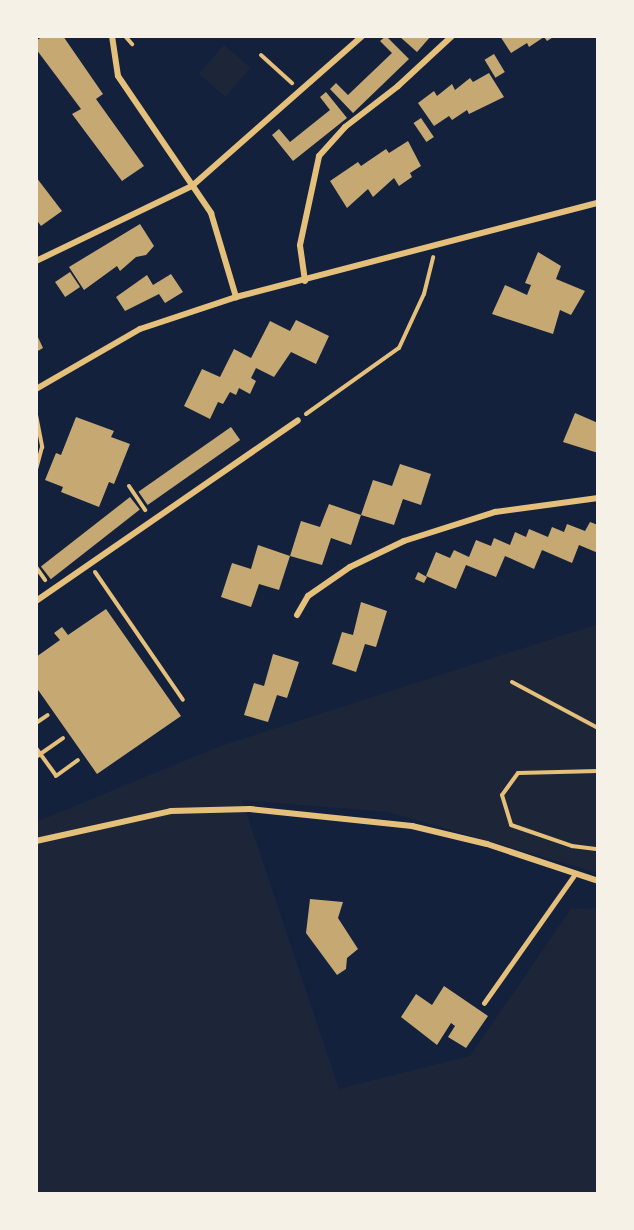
<!DOCTYPE html>
<html>
<head>
<meta charset="utf-8">
<style>
	body { margin:0 }
	#map { position:relative; width:634px; height:1230px; overflow:hidden; background:#14213d; font-family:"Roboto Condensed",sans-serif }
	div>[style] { position:absolute }
	.green>* { inset:0; background:#1d2539; transform-origin:0 0 }
	.building>* { inset:0; background:#c6a872; transform-origin:0 0 }
	.path>* { height:4px; margin:-2px; padding:0 2px; transform-origin:2px; border-radius:2px; background:#e5c07b }
	.service>* { height:4.5px; margin:-2.25px; padding:0 2.25px; transform-origin:2.25px; border-radius:2.25px; background:#e5c07b }
	.minor>* { height:6px; margin:-3px; padding:0 3px; transform-origin:3px; border-radius:3px; background:#e5c07b }
	span { translate:-50% -50%; white-space:nowrap; text-align:center; line-height:1.15; -webkit-text-stroke:4.5px #f6f1e7; paint-order:stroke }
	.frame { position:absolute; inset:0; border:38px solid #f6f1e7; pointer-events:none }
</style>
</head>
<body>
<div id="map">
	<div class="green">
		<div style="left:224px;top:45px;width:35px;height:38px;rotate:41deg"></div>
		<div style="clip-path:polygon(598px 624px,598px 873px,389px 812px,242px 800px,339px 1089px,470px 1056px,571px 909px,598px 908px,598px 1194px,36px 1194px,36px 822px,218px 747px)"></div>
	</div>
	<div class="building">
		<div style="clip-path:polygon(43px 36px,63px 36px,103px 94px,96px 99px,144px 166px,122px 181px,72px 114px,81px 109px,36px 49px,36px 41px)"></div>
		<div style="clip-path:polygon(386px 36px,409px 59px,353px 113px,330px 89px,336px 83px,348px 95px,392px 53px,380px 41px)"></div>
		<div style="clip-path:polygon(399px 36px,431px 36px,417px 52px)"></div>
		<div style="clip-path:polygon(500px 36px,555px 36px,547px 41px,544px 37px,529px 47px,527px 43px,511px 53px)"></div>
		<div style="left:494px;top:54px;width:21px;height:11px;rotate:59deg"></div>
		<div style="clip-path:polygon(489px 73px,504px 97px,469px 114px,467px 110px,452px 120px,449px 116px,434px 126px,418px 103px,434px 91px,437px 96px,452px 84px,455px 90px,470px 78px,473px 82px)"></div>
		<div style="clip-path:polygon(326px 92px,347px 118px,293px 161px,272px 135px,279px 129px,290px 142px,330px 110px,320px 97px)"></div>
		<div style="left:421px;top:118px;width:23px;height:9px;rotate:56deg"></div>
		<div style="clip-path:polygon(408px 141px,421px 166px,410px 173px,412px 177px,399px 186px,394px 178px,373px 197px,368px 189px,347px 208px,330px 181px,358px 162px,361px 166px,386px 149px,389px 153px)"></div>
		<div style="clip-path:polygon(36px 177px,62px 211px,41px 226px,36px 219px)"></div>
		<div style="clip-path:polygon(140px 224px,154px 246px,146px 255px,136px 257px,120px 271px,117px 266px,84px 290px,69px 267px)"></div>
		<div style="clip-path:polygon(538px 252px,561px 266px,556px 279px,585px 291px,571px 315px,560px 310px,553px 334px,492px 314px,505px 285px,527px 295px,531px 285px,525px 283px)"></div>
		<div style="left:70px;top:272px;width:18px;height:18px;rotate:56deg"></div>
		<div style="clip-path:polygon(171px 274px,183px 292px,165px 303px,159px 294px,125px 311px,116px 297px,147px 275px,153px 285px)"></div>
		<div style="clip-path:polygon(296px 320px,329px 336px,316px 364px,291px 352px,274px 377px,256px 368px,251px 378px,256px 381px,250px 394px,239px 388px,236px 395px,230px 392px,223px 404px,218px 402px,210px 419px,184px 406px,202px 369px,220px 377px,234px 349px,251px 358px,270px 321px,290px 331px)"></div>
		<div style="clip-path:polygon(36px 333px,43px 348px,36px 352px)"></div>
		<div style="clip-path:polygon(575px 413px,598px 423px,598px 453px,563px 442px)"></div>
		<div style="clip-path:polygon(76px 417px,114px 431px,111px 437px,130px 444px,114px 484px,109px 482px,99px 507px,61px 492px,63px 487px,45px 480px,56px 453px,61px 455px)"></div>
		<div style="left:231px;top:427px;width:16px;height:113px;rotate:55deg"></div>
		<div style="clip-path:polygon(400px 464px,431px 474px,421px 505px,403px 499px,394px 525px,361px 515px,373px 480px,392px 486px)"></div>
		<div style="left:130px;top:497px;width:16px;height:113px;rotate:52deg"></div>
		<div style="clip-path:polygon(329px 504px,361px 515px,351px 545px,331px 538px,322px 565px,290px 556px,301px 521px,320px 527px)"></div>
		<div style="clip-path:polygon(590px 522px,598px 525px,598px 553px,579px 545px,572px 563px,542px 550px,534px 569px,505px 556px,496px 577px,466px 565px,456px 589px,426px 576px,436px 552px,450px 558px,454px 550px,469px 557px,476px 540px,491px 546px,494px 538px,510px 545px,515px 532px,526px 537px,529px 529px,548px 537px,552px 527px,564px 532px,567px 524px,585px 531px)"></div>
		<div style="clip-path:polygon(258px 545px,290px 556px,279px 590px,259px 584px,251px 607px,221px 597px,232px 563px,251px 569px)"></div>
		<div style="clip-path:polygon(418px 572px,427px 577px,424px 583px,415px 579px)"></div>
		<div style="clip-path:polygon(361px 602px,387px 611px,376px 647px,365px 644px,356px 672px,332px 664px,342px 632px,353px 635px)"></div>
		<div style="clip-path:polygon(106px 609px,181px 716px,97px 774px,36px 687px,36px 657px,60px 640px,54px 633px,62px 627px,68px 635px)"></div>
		<div style="clip-path:polygon(273px 654px,299px 662px,287px 698px,277px 695px,268px 722px,244px 715px,254px 683px,264px 686px)"></div>
		<div style="clip-path:polygon(310px 899px,343px 902px,338px 918px,358px 949px,347px 958px,346px 969px,337px 975px,306px 933px)"></div>
		<div style="clip-path:polygon(444px 986px,488px 1016px,466px 1048px,448px 1037px,455px 1026px,451px 1023px,437px 1045px,401px 1017px,416px 994px,432px 1005px)"></div>
	</div>
	<div class="path">
		<div style="left:125px;top:36px;width:11px;rotate:49deg"></div>
		<div style="left:261px;top:55px;width:42px;rotate:42.1deg"></div>
		<div style="left:306px;top:414px;width:114px;rotate:-35.4deg"></div>
		<div style="left:399px;top:348px;width:60px;rotate:-65.2deg"></div>
		<div style="left:424px;top:294px;width:38px;rotate:-76deg"></div>
		<div style="left:36px;top:415px;width:33px;rotate:79deg"></div>
		<div style="left:42px;top:447px;width:24px;rotate:105deg"></div>
		<div style="left:129px;top:486px;width:29px;rotate:56deg"></div>
		<div style="left:36px;top:567px;width:16px;rotate:55deg"></div>
		<div style="left:95px;top:572px;width:155px;rotate:55.5deg"></div>
		<div style="left:512px;top:682px;width:98px;rotate:28.1deg"></div>
		<div style="left:36px;top:723px;width:14px;rotate:-34deg"></div>
		<div style="left:36px;top:748px;width:34px;rotate:54deg"></div>
		<div style="left:56px;top:776px;width:27px;rotate:-36deg"></div>
		<div style="left:36px;top:757px;width:33px;rotate:-35deg"></div>
		<div style="left:598px;top:771px;width:80px;rotate:178.6deg"></div>
		<div style="left:518px;top:773px;width:27px;rotate:126deg"></div>
		<div style="left:502px;top:795px;width:31px;rotate:73deg"></div>
		<div style="left:511px;top:825px;width:65px;rotate:19deg"></div>
		<div style="left:572px;top:846px;width:26px;rotate:7deg"></div>
	</div>
	<div class="service">
		<div style="left:484px;top:1003px;width:158px;rotate:-54.8deg"></div>
	</div>
	<div class="minor">
		<div style="left:112px;top:36px;width:40px;rotate:81.5deg"></div>
		<div style="left:118px;top:76px;width:166px;rotate:55.8deg"></div>
		<div style="left:211px;top:213px;width:88px;rotate:73.4deg"></div>
		<div style="left:36px;top:261px;width:173px;rotate:-25.7deg"></div>
		<div style="left:192px;top:186px;width:227px;rotate:-41.4deg"></div>
		<div style="left:305px;top:281px;width:36px;rotate:-98deg"></div>
		<div style="left:300px;top:245px;width:91px;rotate:-77.9deg"></div>
		<div style="left:319px;top:156px;width:39px;rotate:-48deg"></div>
		<div style="left:345px;top:127px;width:67px;rotate:-37.7deg"></div>
		<div style="left:398px;top:86px;width:74px;rotate:-42.8deg"></div>
		<div style="left:36px;top:389px;width:120px;rotate:-30deg"></div>
		<div style="left:140px;top:329px;width:101px;rotate:-18.4deg"></div>
		<div style="left:236px;top:297px;width:374px;rotate:-14.6deg"></div>
		<div style="left:36px;top:601px;width:318px;rotate:-34.6deg"></div>
		<div style="left:297px;top:615px;width:22px;rotate:-60deg"></div>
		<div style="left:308px;top:596px;width:51px;rotate:-34.6deg"></div>
		<div style="left:350px;top:567px;width:60px;rotate:-25.7deg"></div>
		<div style="left:404px;top:541px;width:96px;rotate:-17.7deg"></div>
		<div style="left:495px;top:512px;width:104px;rotate:-7.7deg"></div>
		<div style="left:36px;top:841px;width:138px;rotate:-12.5deg"></div>
		<div style="left:171px;top:811px;width:79px;rotate:-1.5deg"></div>
		<div style="left:250px;top:809px;width:163px;rotate:6deg"></div>
		<div style="left:412px;top:826px;width:77px;rotate:13.5deg"></div>
		<div style="left:487px;top:844px;width:117px;rotate:18.4deg"></div>
	</div>
	<div class="frame"></div>
</div>
</body>
</html>
